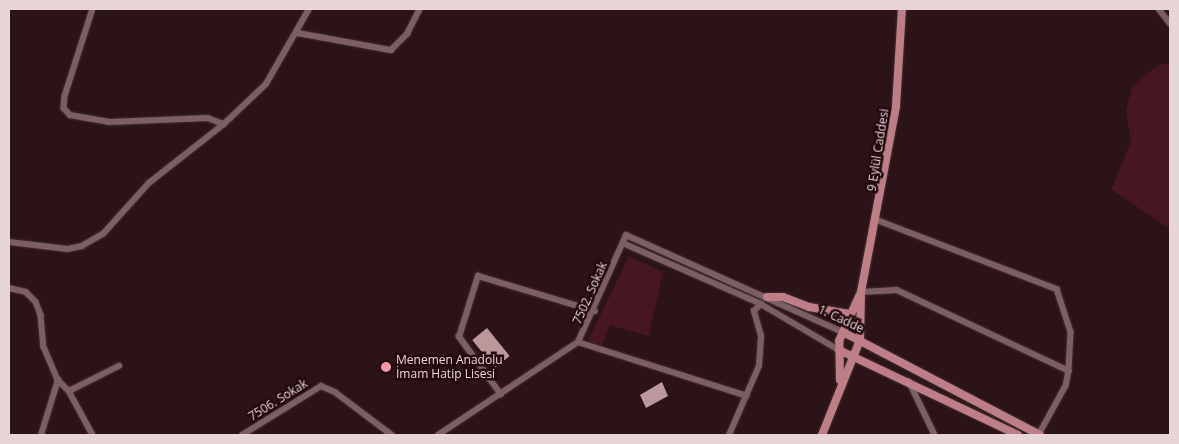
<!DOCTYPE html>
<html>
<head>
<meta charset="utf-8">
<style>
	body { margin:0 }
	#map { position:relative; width:1179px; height:444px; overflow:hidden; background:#2c1317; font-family:"Open Sans",sans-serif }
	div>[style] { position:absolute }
	.green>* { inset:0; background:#471721 }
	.building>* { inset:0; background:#bb989c; transform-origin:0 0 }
	.roads { filter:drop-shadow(0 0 1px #423032) drop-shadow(0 0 1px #423032) }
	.minor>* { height:5.5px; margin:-2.75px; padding:0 2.75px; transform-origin:2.75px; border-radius:2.75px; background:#7d5e62 }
	.major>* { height:8px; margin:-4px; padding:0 4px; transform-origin:4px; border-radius:4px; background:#bd7e87 }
	.dots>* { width:14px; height:14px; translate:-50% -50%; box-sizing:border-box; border:2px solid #220a0e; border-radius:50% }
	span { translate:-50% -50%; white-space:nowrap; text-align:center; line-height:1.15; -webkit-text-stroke:5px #220a0e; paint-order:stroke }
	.street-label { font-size:12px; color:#e8d5d7 }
	.poi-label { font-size:12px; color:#e8d5d7 }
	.left { translate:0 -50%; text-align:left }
	.frame { position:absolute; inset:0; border:10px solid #e8d5d7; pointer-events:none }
</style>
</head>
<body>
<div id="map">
	<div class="green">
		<div style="clip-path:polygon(1170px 63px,1170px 229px,1111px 189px,1131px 142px,1126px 111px,1132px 87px,1158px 65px)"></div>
		<div style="clip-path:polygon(629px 256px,663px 272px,649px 336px,610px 325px,602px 345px,588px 341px)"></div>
	</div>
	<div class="building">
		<div style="left:487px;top:328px;width:36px;height:19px;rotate:51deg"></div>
		<div style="clip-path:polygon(662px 382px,668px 396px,646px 408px,640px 395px)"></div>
	</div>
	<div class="roads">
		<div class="minor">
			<div style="left:93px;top:9px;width:91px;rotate:107.8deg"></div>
			<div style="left:65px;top:96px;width:12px;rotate:95deg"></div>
			<div style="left:64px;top:108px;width:9px;rotate:49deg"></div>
			<div style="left:70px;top:115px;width:40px;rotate:10deg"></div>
			<div style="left:109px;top:122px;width:99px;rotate:-2.3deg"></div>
			<div style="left:208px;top:118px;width:17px;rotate:21deg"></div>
			<div style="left:1159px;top:9px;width:18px;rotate:52deg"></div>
			<div style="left:298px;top:33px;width:95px;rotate:10.4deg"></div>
			<div style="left:391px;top:50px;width:23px;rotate:-45deg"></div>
			<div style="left:407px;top:34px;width:28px;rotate:-63deg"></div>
			<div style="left:877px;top:220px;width:193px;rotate:21deg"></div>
			<div style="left:1057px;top:289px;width:45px;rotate:72deg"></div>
			<div style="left:1071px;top:332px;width:39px;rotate:93deg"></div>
			<div style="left:1069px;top:371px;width:15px;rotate:101deg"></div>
			<div style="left:1066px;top:386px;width:56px;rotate:118.9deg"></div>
			<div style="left:9px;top:242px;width:59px;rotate:6.8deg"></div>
			<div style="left:68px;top:249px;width:14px;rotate:-12deg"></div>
			<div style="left:82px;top:246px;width:24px;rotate:-30deg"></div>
			<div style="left:103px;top:234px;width:69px;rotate:-48deg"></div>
			<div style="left:149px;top:183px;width:95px;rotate:-38.2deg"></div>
			<div style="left:224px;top:124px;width:58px;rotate:-43.6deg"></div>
			<div style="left:266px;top:84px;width:86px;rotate:-60.2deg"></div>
			<div style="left:623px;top:243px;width:151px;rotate:23.8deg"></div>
			<div style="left:761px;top:304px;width:91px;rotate:30.5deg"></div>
			<div style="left:9px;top:288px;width:17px;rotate:13deg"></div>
			<div style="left:26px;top:292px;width:14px;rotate:45deg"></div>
			<div style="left:36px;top:302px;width:14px;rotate:69deg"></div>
			<div style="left:41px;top:315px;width:32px;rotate:85deg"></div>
			<div style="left:44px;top:347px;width:36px;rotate:67deg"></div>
			<div style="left:58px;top:380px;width:16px;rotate:45deg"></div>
			<div style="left:69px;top:391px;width:50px;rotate:61.4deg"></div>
			<div style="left:861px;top:292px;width:36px;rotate:-3deg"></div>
			<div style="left:897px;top:290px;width:190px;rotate:25.2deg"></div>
			<div style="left:578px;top:342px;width:177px;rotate:17.7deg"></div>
			<div style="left:909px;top:381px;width:60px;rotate:64.3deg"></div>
			<div style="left:69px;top:391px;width:56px;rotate:-26.6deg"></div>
			<div style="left:501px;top:395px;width:72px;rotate:-125.9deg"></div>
			<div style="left:459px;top:337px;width:64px;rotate:-72.7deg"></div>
			<div style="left:478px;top:276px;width:122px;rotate:16.7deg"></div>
			<div style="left:41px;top:435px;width:58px;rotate:-72.8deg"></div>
			<div style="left:242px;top:435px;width:93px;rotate:-31.8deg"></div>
			<div style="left:321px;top:386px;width:15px;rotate:23deg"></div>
			<div style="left:335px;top:392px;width:71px;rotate:37deg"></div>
			<div style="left:438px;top:435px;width:168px;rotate:-33.6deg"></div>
			<div style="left:578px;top:342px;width:117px;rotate:-65.8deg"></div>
			<div style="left:626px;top:235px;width:238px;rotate:24.1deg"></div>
			<div style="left:729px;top:435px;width:75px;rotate:-66.5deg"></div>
			<div style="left:759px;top:366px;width:30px;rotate:-86deg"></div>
			<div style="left:761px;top:336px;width:26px;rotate:-106deg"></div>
			<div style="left:754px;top:311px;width:10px;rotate:-45deg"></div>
		</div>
		<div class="major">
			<div style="left:767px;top:297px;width:16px"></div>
			<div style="left:783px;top:297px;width:28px;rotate:21deg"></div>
			<div style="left:809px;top:307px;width:41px;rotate:9.9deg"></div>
			<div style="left:843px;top:332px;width:222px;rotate:27.6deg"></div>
			<div style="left:839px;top:350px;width:198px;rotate:25.4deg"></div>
			<div style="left:840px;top:380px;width:39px;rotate:-91deg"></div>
			<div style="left:839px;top:341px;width:51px;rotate:-65.9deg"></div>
			<div style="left:822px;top:435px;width:102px;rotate:-68.2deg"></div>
			<div style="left:860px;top:340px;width:48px;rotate:-88.8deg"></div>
			<div style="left:861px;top:292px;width:189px;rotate:-79.3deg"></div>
			<div style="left:896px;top:106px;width:97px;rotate:-86.5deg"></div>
		</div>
	</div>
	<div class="dots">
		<div style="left:386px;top:367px;background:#f39aa7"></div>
	</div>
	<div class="street-label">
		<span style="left:878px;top:150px;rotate:-81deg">9 Eylül Caddesi</span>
		<span style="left:590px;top:293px;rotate:-66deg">7502. Sokak</span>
		<span style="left:841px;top:319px;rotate:25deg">1. Cadde</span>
		<span style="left:278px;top:400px;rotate:-32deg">7506. Sokak</span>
	</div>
	<div class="poi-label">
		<span class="left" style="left:396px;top:367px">Menemen Anadolu<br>İmam Hatip Lisesi</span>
	</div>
	<div class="frame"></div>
</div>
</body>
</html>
